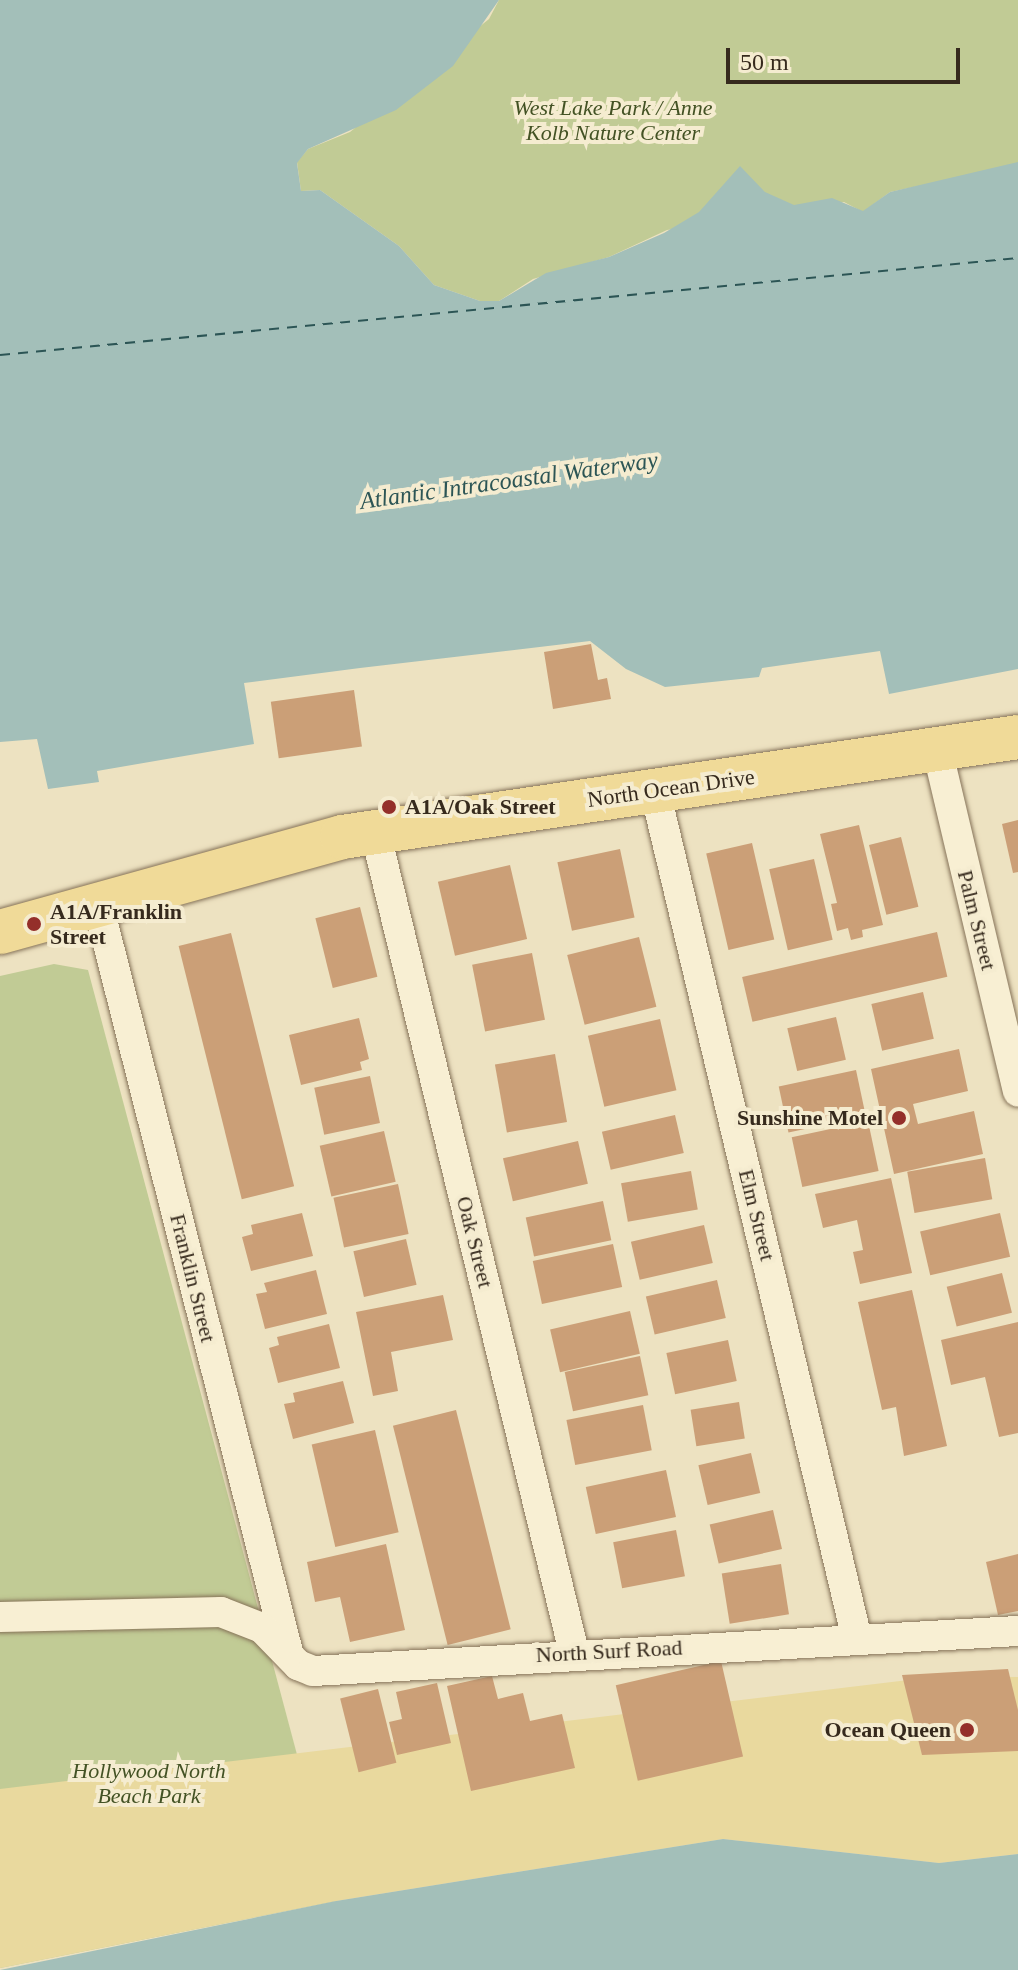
<!DOCTYPE html>
<html>
<head>
<meta charset="utf-8">
<style>
	body { margin:0 }
	#map { position:relative; width:1018px; height:1970px; overflow:hidden; background:#ede2c1; font-family:"Times New Roman",serif }
	div>[style] { position:absolute }
	.green>* { inset:0; background:#c1cb95 }
	.sand>* { inset:0; background:#e9d99e }
	.water>* { inset:0; background:#a3bfb9 }
	.ferry>* { height:2px; margin-top:-1px; transform-origin:0; background:repeating-linear-gradient(90deg,#2c5555 0 10px,transparent 0 18px) }
	.building>* { inset:0; background:#cb9f77; transform-origin:0 0 }
	.roads { filter:drop-shadow(0 0 2px #867359) drop-shadow(0 0 2px #867359) }
	.street>* { height:30px; margin:-15px; padding:0 15px; transform-origin:15px; border-radius:15px; background:#f8efd3 }
	.primary>* { height:44px; margin:-22px; padding:0 22px; transform-origin:22px; border-radius:22px; background:#f0da98 }
	.dots>* { width:22px; height:22px; translate:-50% -50%; box-sizing:border-box; border:4px solid #f5ecd0; border-radius:50% }
	span { translate:-50% -50%; white-space:nowrap; text-align:center; line-height:1.15; -webkit-text-stroke:8px #f5ecd0; paint-order:stroke }
	.park-label { font-size:22px; color:#435224; font-style:italic }
	.street-label { font-size:22px; color:#362a1d }
	.poi-label { font-size:22px; color:#362a1d; font-weight:700 }
	.left { translate:0 -50%; text-align:left }
	.right { translate:-100% -50%; text-align:right }
	.water-label { font-size:24px; color:#2c5555; font-style:italic }
	.scale { position:absolute; left:726px; top:48px; width:234px; height:36px; box-sizing:border-box; border:4px solid #362a1d; border-top:0; padding-left:10px; font-size:24px; line-height:28px; white-space:nowrap; color:#362a1d; -webkit-text-stroke:6px #f5ecd0; paint-order:stroke }
</style>
</head>
<body>
<div id="map">
	<div class="green">
		<div style="clip-path:polygon(499px 0,1018px 0,1018px 165px,890px 192px,863px 212px,844px 202px,667px 230px,609px 257px,533px 279px,499px 301px,480px 301px,434px 285px,399px 246px,320px 190px,301px 191px,297px 162px,308px 149px,350px 132px,489px 19px)"></div>
		<div style="clip-path:polygon(54px 964px,88px 970px,336px 1901px,0 1968px,0 976px)"></div>
	</div>
	<div class="sand">
		<div style="clip-path:polygon(942px 1676px,1018px 1677px,1018px 1854px,939px 1863px,723px 1839px,336px 1901px,0 1968px,0 1789px)"></div>
	</div>
	<div class="water">
		<div style="clip-path:polygon(0 0,499px 0,453px 66px,396px 110px,308px 149px,297px 163px,301px 191px,320px 190px,399px 246px,434px 285px,480px 301px,499px 301px,546px 273px,609px 257px,664px 233px,699px 212px,740px 166px,765px 192px,794px 205px,832px 198px,863px 211px,890px 192px,1018px 162px,1018px 669px,889px 694px,880px 651px,762px 668px,759px 677px,665px 687px,626px 669px,590px 641px,360px 668px,244px 683px,254px 744px,97px 771px,99px 782px,48px 789px,37px 739px,0 742px)"></div>
		<div style="clip-path:polygon(723px 1839px,939px 1863px,1018px 1854px,1018px 1970px,0 1970px,336px 1901px)"></div>
	</div>
	<div class="ferry">
		<div style="left:0;top:355px;width:1023px;rotate:-5.44deg"></div>
	</div>
	<div class="building">
		<div style="clip-path:polygon(591px 644px,598px 680px,607px 678px,611px 699px,553px 709px,544px 652px)"></div>
		<div style="left:354px;top:690px;width:57px;height:84px;rotate:82deg"></div>
		<div style="clip-path:polygon(1018px 820px,1018px 872px,1013px 873px,1002px 824px)"></div>
		<div style="clip-path:polygon(859px 825px,883px 925px,862px 930px,863px 937px,851px 940px,848px 928px,837px 931px,831px 904px,837px 903px,820px 834px)"></div>
		<div style="left:901px;top:837px;width:72px;height:33px;rotate:76deg"></div>
		<div style="left:752px;top:843px;width:99px;height:47px;rotate:77deg"></div>
		<div style="left:620px;top:849px;width:70px;height:64px;rotate:78deg"></div>
		<div style="left:814px;top:859px;width:83px;height:46px;rotate:77deg"></div>
		<div style="left:510px;top:865px;width:76px;height:74px;rotate:77deg"></div>
		<div style="left:360px;top:907px;width:72px;height:46px;rotate:76deg"></div>
		<div style="left:937px;top:932px;width:46px;height:200px;rotate:77deg"></div>
		<div style="left:231px;top:933px;width:261px;height:54px;rotate:76deg"></div>
		<div style="left:639px;top:937px;width:72px;height:74px;rotate:76deg"></div>
		<div style="left:532px;top:953px;width:68px;height:61px;rotate:79deg"></div>
		<div style="left:923px;top:992px;width:48px;height:53px;rotate:77deg"></div>
		<div style="left:836px;top:1017px;width:44px;height:50px;rotate:77deg"></div>
		<div style="clip-path:polygon(359px 1018px,369px 1059px,360px 1062px,362px 1070px,301px 1085px,289px 1035px)"></div>
		<div style="left:660px;top:1019px;width:73px;height:74px;rotate:77deg"></div>
		<div style="clip-path:polygon(959px 1049px,968px 1091px,913px 1104px,918px 1124px,974px 1111px,983px 1154px,894px 1174px,871px 1069px)"></div>
		<div style="left:555px;top:1054px;width:69px;height:61px;rotate:80deg"></div>
		<div style="left:856px;top:1070px;width:47px;height:79px;rotate:78deg"></div>
		<div style="left:370px;top:1076px;width:48px;height:57px;rotate:78deg"></div>
		<div style="left:675px;top:1115px;width:39px;height:75px;rotate:77deg"></div>
		<div style="left:868px;top:1121px;width:51px;height:78px;rotate:78deg"></div>
		<div style="left:384px;top:1131px;width:52px;height:66px;rotate:77deg"></div>
		<div style="left:578px;top:1141px;width:44px;height:77px;rotate:77deg"></div>
		<div style="left:985px;top:1158px;width:42px;height:79px;rotate:80deg"></div>
		<div style="left:691px;top:1171px;width:39px;height:71px;rotate:80deg"></div>
		<div style="clip-path:polygon(891px 1178px,912px 1273px,860px 1284px,853px 1252px,863px 1250px,857px 1220px,823px 1228px,815px 1194px)"></div>
		<div style="left:398px;top:1184px;width:51px;height:66px;rotate:78deg"></div>
		<div style="left:603px;top:1201px;width:40px;height:79px;rotate:78deg"></div>
		<div style="clip-path:polygon(302px 1213px,313px 1256px,251px 1271px,242px 1237px,253px 1234px,251px 1225px)"></div>
		<div style="left:1000px;top:1213px;width:45px;height:82px;rotate:77deg"></div>
		<div style="left:704px;top:1225px;width:39px;height:75px;rotate:77deg"></div>
		<div style="left:406px;top:1239px;width:47px;height:54px;rotate:77deg"></div>
		<div style="left:613px;top:1244px;width:44px;height:82px;rotate:78deg"></div>
		<div style="clip-path:polygon(316px 1270px,327px 1314px,265px 1329px,256px 1294px,267px 1292px,264px 1283px)"></div>
		<div style="left:1002px;top:1273px;width:41px;height:57px;rotate:76deg"></div>
		<div style="left:717px;top:1280px;width:39px;height:73px;rotate:77deg"></div>
		<div style="clip-path:polygon(912px 1290px,947px 1446px,904px 1456px,896px 1407px,882px 1410px,858px 1302px)"></div>
		<div style="clip-path:polygon(443px 1295px,453px 1340px,391px 1352px,398px 1391px,373px 1396px,356px 1312px)"></div>
		<div style="left:630px;top:1311px;width:44px;height:82px;rotate:77deg"></div>
		<div style="clip-path:polygon(1018px 1322px,1018px 1433px,999px 1437px,985px 1377px,951px 1385px,941px 1340px)"></div>
		<div style="clip-path:polygon(329px 1324px,340px 1368px,278px 1383px,269px 1348px,279px 1345px,277px 1337px)"></div>
		<div style="left:728px;top:1340px;width:42px;height:63px;rotate:78deg"></div>
		<div style="left:640px;top:1356px;width:40px;height:77px;rotate:78deg"></div>
		<div style="clip-path:polygon(343px 1381px,354px 1423px,293px 1439px,284px 1404px,295px 1402px,293px 1393px)"></div>
		<div style="left:739px;top:1402px;width:37px;height:49px;rotate:81deg"></div>
		<div style="left:643px;top:1405px;width:46px;height:78px;rotate:79deg"></div>
		<div style="left:456px;top:1410px;width:226px;height:65px;rotate:76deg"></div>
		<div style="left:375px;top:1430px;width:105px;height:65px;rotate:77deg"></div>
		<div style="left:751px;top:1453px;width:41px;height:54px;rotate:77deg"></div>
		<div style="left:666px;top:1470px;width:48px;height:82px;rotate:78deg"></div>
		<div style="left:773px;top:1510px;width:40px;height:65px;rotate:77deg"></div>
		<div style="left:676px;top:1530px;width:47px;height:64px;rotate:79deg"></div>
		<div style="clip-path:polygon(386px 1544px,405px 1630px,350px 1642px,340px 1597px,315px 1602px,307px 1562px)"></div>
		<div style="clip-path:polygon(1018px 1554px,1018px 1611px,998px 1615px,986px 1562px)"></div>
		<div style="left:781px;top:1564px;width:51px;height:60px;rotate:81deg"></div>
		<div style="left:721px;top:1661px;width:98px;height:108px;rotate:77deg"></div>
		<div style="clip-path:polygon(1008px 1669px,1018px 1710px,1018px 1751px,922px 1755px,902px 1675px)"></div>
		<div style="clip-path:polygon(492px 1676px,498px 1699px,523px 1693px,530px 1721px,562px 1714px,575px 1768px,471px 1791px,447px 1686px)"></div>
		<div style="clip-path:polygon(437px 1683px,451px 1743px,397px 1755px,389px 1722px,402px 1719px,396px 1692px)"></div>
		<div style="left:378px;top:1689px;width:76px;height:39px;rotate:76deg"></div>
	</div>
	<div class="roads">
		<div class="street">
			<div style="left:937px;top:749px;width:352px;rotate:76.7deg"></div>
			<div style="left:655px;top:791px;width:872px;rotate:76.6deg"></div>
			<div style="left:375px;top:831px;width:845px;rotate:76.38deg"></div>
			<div style="left:98px;top:904px;width:772px;rotate:75.75deg"></div>
			<div style="left:0;top:1617px;width:221px;rotate:-1.3deg"></div>
			<div style="left:221px;top:1612px;width:44px;rotate:21.3deg"></div>
			<div style="left:262px;top:1628px;width:52px;rotate:45.8deg"></div>
			<div style="left:298px;top:1665px;width:16px;rotate:22deg"></div>
			<div style="left:313px;top:1671px;width:706px;rotate:-3.25deg"></div>
		</div>
		<div class="primary">
			<div style="left:0;top:932px;width:355px;rotate:-15.5deg"></div>
			<div style="left:342px;top:837px;width:683px;rotate:-8.41deg"></div>
		</div>
	</div>
	<div class="dots">
		<div style="left:389px;top:807px;background:#942f2a"></div>
		<div style="left:34px;top:924px;background:#942f2a"></div>
		<div style="left:899px;top:1118px;background:#942f2a"></div>
		<div style="left:967px;top:1730px;background:#942f2a"></div>
	</div>
	<div class="park-label">
		<span style="left:613px;top:120px">West Lake Park / Anne<br>Kolb Nature Center</span>
		<span style="left:149px;top:1783px">Hollywood North<br>Beach Park</span>
	</div>
	<div class="street-label">
		<span style="left:671px;top:788px;rotate:-8deg">North Ocean Drive</span>
		<span style="left:977px;top:920px;rotate:76deg">Palm Street</span>
		<span style="left:757px;top:1215px;rotate:76deg">Elm Street</span>
		<span style="left:475px;top:1242px;rotate:76deg">Oak Street</span>
		<span style="left:193px;top:1278px;rotate:76deg">Franklin Street</span>
		<span style="left:609px;top:1651px;rotate:-3deg">North Surf Road</span>
	</div>
	<div class="poi-label">
		<span class="left" style="left:405px;top:807px">A1A/Oak Street</span>
		<span class="left" style="left:50px;top:924px">A1A/Franklin<br>Street</span>
		<span class="right" style="left:883px;top:1118px">Sunshine Motel</span>
		<span class="right" style="left:951px;top:1730px">Ocean Queen</span>
	</div>
	<div class="water-label">
		<span style="left:509px;top:481px;rotate:-8deg">Atlantic Intracoastal Waterway</span>
	</div>
	<div class="scale">50 m</div>
</div>
</body>
</html>
